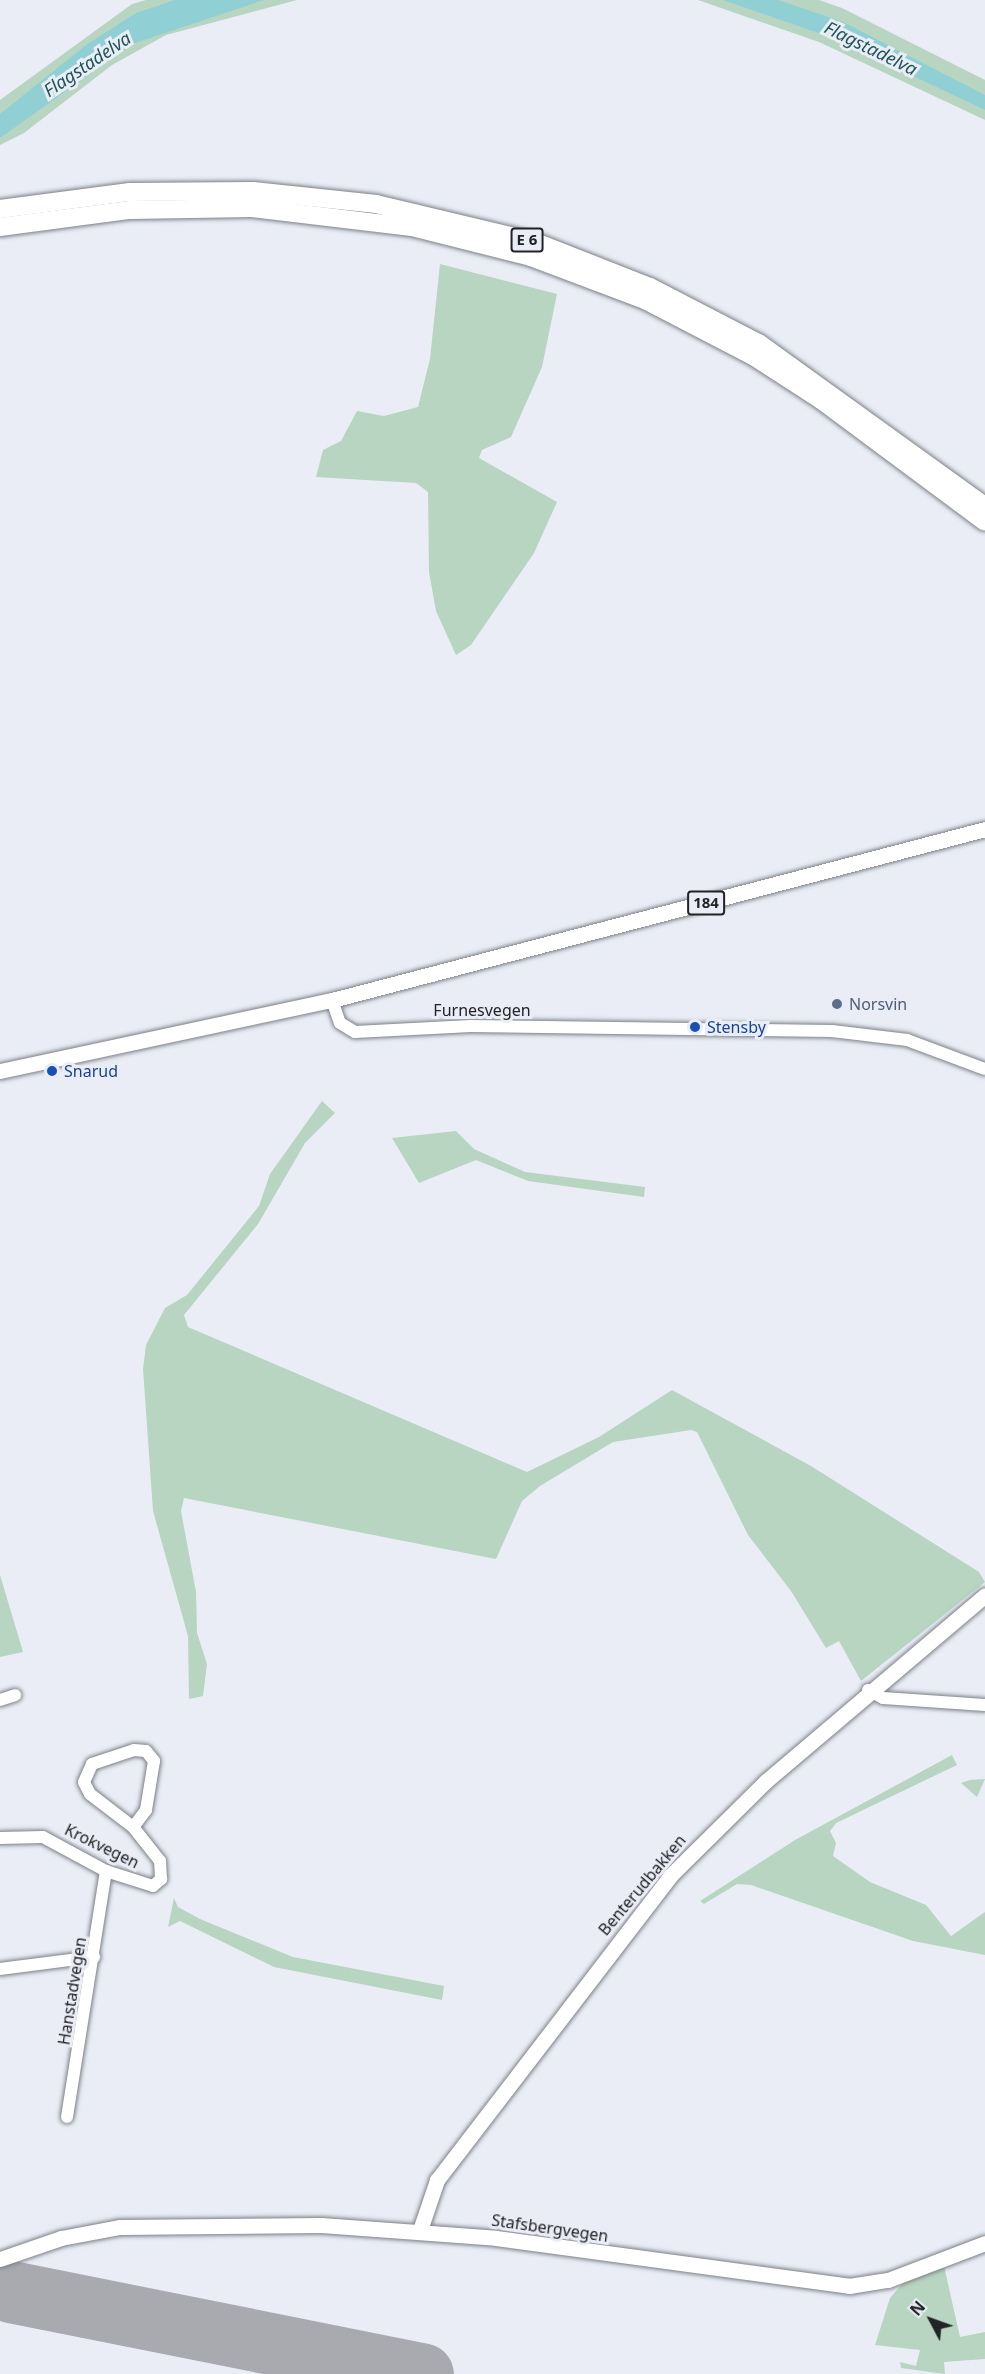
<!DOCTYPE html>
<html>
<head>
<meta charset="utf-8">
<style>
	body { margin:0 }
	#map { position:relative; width:985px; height:2374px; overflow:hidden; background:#eaedf5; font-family:"Noto Sans",sans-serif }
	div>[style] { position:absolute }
	.green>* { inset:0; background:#b7d5c1 }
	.water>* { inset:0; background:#90d0d5 }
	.runway>* { height:62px; margin:-31px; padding:0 31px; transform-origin:31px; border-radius:31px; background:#a8aab0 }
	.roads { filter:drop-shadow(0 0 2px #7d8087) drop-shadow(0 0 2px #7d8087) }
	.minor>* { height:12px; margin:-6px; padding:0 6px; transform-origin:6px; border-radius:6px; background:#fff }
	.major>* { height:15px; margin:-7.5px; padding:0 7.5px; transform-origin:7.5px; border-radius:7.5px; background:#fff }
	.highway>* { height:18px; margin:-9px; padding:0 9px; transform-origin:9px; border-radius:9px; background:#fff }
	.dots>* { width:16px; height:16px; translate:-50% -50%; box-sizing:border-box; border:3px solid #eaedf5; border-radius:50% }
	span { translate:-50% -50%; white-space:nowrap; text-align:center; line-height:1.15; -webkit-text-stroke:6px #eaedf5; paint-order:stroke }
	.shield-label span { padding:2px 4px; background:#eaedf5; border:2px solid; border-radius:4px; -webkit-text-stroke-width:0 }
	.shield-label { font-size:15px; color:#222326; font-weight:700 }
	.service-label { font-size:16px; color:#4e5e75 }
	.left { translate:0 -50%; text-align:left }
	.street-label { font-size:16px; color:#222326 }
	.transit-label { font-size:16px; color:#164399 }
	.water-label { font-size:18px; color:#1f5659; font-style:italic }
	.north { position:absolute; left:901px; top:2290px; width:60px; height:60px; -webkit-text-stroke:4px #eaedf5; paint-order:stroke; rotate:311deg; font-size:16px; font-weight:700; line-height:24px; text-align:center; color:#222326 }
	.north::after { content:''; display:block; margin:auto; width:21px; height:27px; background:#222326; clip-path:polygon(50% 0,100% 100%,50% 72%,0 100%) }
</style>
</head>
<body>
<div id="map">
	<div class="green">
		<div style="clip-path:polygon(146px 0,297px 0,166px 35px,112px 65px,24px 133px,0 145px,0 100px,132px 4px)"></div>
		<div style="clip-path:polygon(698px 0,819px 0,842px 8px,985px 80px,985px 120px,819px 42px)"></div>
		<div style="clip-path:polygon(440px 264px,557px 294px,542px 367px,511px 437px,482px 450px,479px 458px,557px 502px,534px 553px,471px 645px,456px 655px,436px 611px,429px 572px,428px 492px,416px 483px,316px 477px,323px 450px,341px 441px,357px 411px,384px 416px,418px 407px,430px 359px)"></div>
		<div style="clip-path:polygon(322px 1101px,335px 1113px,305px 1143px,258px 1224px,184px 1315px,188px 1327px,527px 1472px,599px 1437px,672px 1390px,811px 1466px,979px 1572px,985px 1582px,861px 1681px,839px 1641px,826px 1648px,791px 1591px,748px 1535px,697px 1432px,691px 1430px,613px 1442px,540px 1486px,522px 1501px,496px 1559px,184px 1498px,181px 1511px,196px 1592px,197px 1633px,207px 1664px,203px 1696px,189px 1699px,188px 1636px,153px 1511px,143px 1369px,146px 1345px,165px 1308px,187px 1295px,259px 1206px,270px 1174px)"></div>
		<div style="clip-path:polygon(456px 1131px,474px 1149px,525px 1172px,645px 1187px,644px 1197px,528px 1181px,476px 1160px,419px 1183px,392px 1138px)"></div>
		<div style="clip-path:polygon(0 1575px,23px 1652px,0 1657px)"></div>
		<div style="clip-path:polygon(952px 1755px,957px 1765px,836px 1823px,830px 1831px,836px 1843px,833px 1856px,870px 1882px,926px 1905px,951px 1936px,985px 1912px,985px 1955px,913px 1941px,751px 1885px,737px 1884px,704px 1904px,700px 1901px,795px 1840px)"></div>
		<div style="clip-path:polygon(985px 1779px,977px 1797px,961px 1783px,970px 1780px)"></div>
		<div style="clip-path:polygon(174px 1898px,178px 1907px,200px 1919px,293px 1957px,444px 1986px,442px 2000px,274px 1967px,180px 1921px,168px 1927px)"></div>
		<div style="clip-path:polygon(944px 2266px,960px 2337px,985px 2332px,985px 2359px,944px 2362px,945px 2374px,901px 2368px,900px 2362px,916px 2366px,920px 2350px,875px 2345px,890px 2298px,904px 2282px)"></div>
	</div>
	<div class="water">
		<div style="clip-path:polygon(175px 0,264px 0,132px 44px,0 138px,0 114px,86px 45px,136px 13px)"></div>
		<div style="clip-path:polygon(723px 0,778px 0,843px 22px,985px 95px,985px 110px,833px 38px)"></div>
	</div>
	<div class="runway">
		<div style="left:11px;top:2292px;width:420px;rotate:11.3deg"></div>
	</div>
	<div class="roads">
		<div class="minor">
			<div style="left:332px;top:1000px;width:24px;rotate:71deg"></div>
			<div style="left:340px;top:1023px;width:17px;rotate:31deg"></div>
			<div style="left:355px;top:1032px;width:116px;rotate:-3deg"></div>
			<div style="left:471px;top:1026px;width:361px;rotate:0.8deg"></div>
			<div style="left:832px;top:1031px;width:76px;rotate:6.8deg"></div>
			<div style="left:907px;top:1040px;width:83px;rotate:20.4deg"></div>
			<div style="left:868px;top:1690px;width:17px;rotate:28deg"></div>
			<div style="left:883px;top:1698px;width:102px;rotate:3.9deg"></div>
			<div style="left:0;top:1700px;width:16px;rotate:-18deg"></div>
			<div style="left:134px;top:1750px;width:12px;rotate:5deg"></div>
			<div style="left:146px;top:1751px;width:13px;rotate:51deg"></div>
			<div style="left:154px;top:1761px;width:50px;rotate:99.3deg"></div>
			<div style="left:146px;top:1810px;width:21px;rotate:127deg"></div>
			<div style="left:133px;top:1827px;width:54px;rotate:-142.5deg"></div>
			<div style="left:90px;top:1794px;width:13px;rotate:-117deg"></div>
			<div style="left:84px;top:1782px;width:20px;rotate:-66deg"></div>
			<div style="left:92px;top:1764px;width:44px;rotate:-18.4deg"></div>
			<div style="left:0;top:1838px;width:43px;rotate:-1.3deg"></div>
			<div style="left:43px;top:1837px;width:72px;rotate:28.4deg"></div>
			<div style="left:106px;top:1871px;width:49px;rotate:17.7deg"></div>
			<div style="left:153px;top:1886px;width:11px;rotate:-41deg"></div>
			<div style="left:161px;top:1879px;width:18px;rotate:-93deg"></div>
			<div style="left:160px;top:1861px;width:43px;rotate:-128.5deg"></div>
			<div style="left:0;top:1969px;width:95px;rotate:-7.3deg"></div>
			<div style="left:67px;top:2117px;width:249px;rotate:-81deg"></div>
		</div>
		<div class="major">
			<div style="left:0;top:1071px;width:340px;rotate:-12.1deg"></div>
			<div style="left:332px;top:1000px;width:675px;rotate:-14.67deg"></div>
			<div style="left:420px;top:2230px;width:53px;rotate:-71.2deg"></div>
			<div style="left:437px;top:2180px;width:383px;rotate:-52.5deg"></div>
			<div style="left:670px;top:1876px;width:135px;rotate:-44.7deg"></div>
			<div style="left:766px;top:1781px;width:287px;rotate:-40.3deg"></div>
			<div style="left:0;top:2259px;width:65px;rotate:-19deg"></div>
			<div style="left:61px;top:2238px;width:60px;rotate:-10.6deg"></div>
			<div style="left:120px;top:2227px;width:201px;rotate:-0.6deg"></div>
			<div style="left:321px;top:2225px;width:175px;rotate:4.2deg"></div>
			<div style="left:496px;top:2238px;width:356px;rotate:7.7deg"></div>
			<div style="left:849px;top:2286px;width:39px;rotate:-9deg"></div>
			<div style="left:888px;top:2280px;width:104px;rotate:-20.9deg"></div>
		</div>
		<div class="highway">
			<div style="left:0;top:209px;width:131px;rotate:-7.5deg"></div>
			<div style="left:130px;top:192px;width:123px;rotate:-0.5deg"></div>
			<div style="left:253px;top:191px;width:124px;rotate:6deg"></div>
			<div style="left:376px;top:204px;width:163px;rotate:13.4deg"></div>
			<div style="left:535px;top:242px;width:123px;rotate:21.4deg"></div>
			<div style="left:650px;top:287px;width:124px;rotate:27.4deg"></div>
			<div style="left:760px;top:344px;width:277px;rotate:35.8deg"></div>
			<div style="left:0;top:227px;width:131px;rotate:-7.5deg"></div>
			<div style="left:130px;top:210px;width:122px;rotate:-0.9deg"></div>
			<div style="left:252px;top:208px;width:161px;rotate:6.8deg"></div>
			<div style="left:412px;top:227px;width:123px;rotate:14.1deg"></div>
			<div style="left:531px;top:257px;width:122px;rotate:20.7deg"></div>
			<div style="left:645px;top:300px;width:122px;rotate:27.4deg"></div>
			<div style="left:753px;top:356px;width:81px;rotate:32.9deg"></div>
			<div style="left:821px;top:400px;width:204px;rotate:36.6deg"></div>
		</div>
	</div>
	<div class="dots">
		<div style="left:837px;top:1004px;background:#5c6f8a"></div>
		<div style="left:695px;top:1027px;background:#1a4fb4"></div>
		<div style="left:52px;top:1071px;background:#1a4fb4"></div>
	</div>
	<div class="shield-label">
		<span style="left:527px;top:240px">E 6</span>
		<span style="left:706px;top:903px">184</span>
	</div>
	<div class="service-label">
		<span class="left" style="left:849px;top:1004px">Norsvin</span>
	</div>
	<div class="street-label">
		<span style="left:482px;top:1010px">Furnesvegen</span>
		<span style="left:102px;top:1846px;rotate:26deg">Krokvegen</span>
		<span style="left:642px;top:1885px;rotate:-50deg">Benterudbakken</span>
		<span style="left:72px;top:1991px;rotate:-81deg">Hanstadvegen</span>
		<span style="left:550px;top:2228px;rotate:8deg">Stafsbergvegen</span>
	</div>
	<div class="transit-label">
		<span class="left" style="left:707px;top:1027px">Stensby</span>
		<span class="left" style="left:64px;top:1071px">Snarud</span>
	</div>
	<div class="water-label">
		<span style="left:871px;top:48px;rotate:26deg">Flagstadelva</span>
		<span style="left:87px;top:64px;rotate:-34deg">Flagstadelva</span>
	</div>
	<div class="north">N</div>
</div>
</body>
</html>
